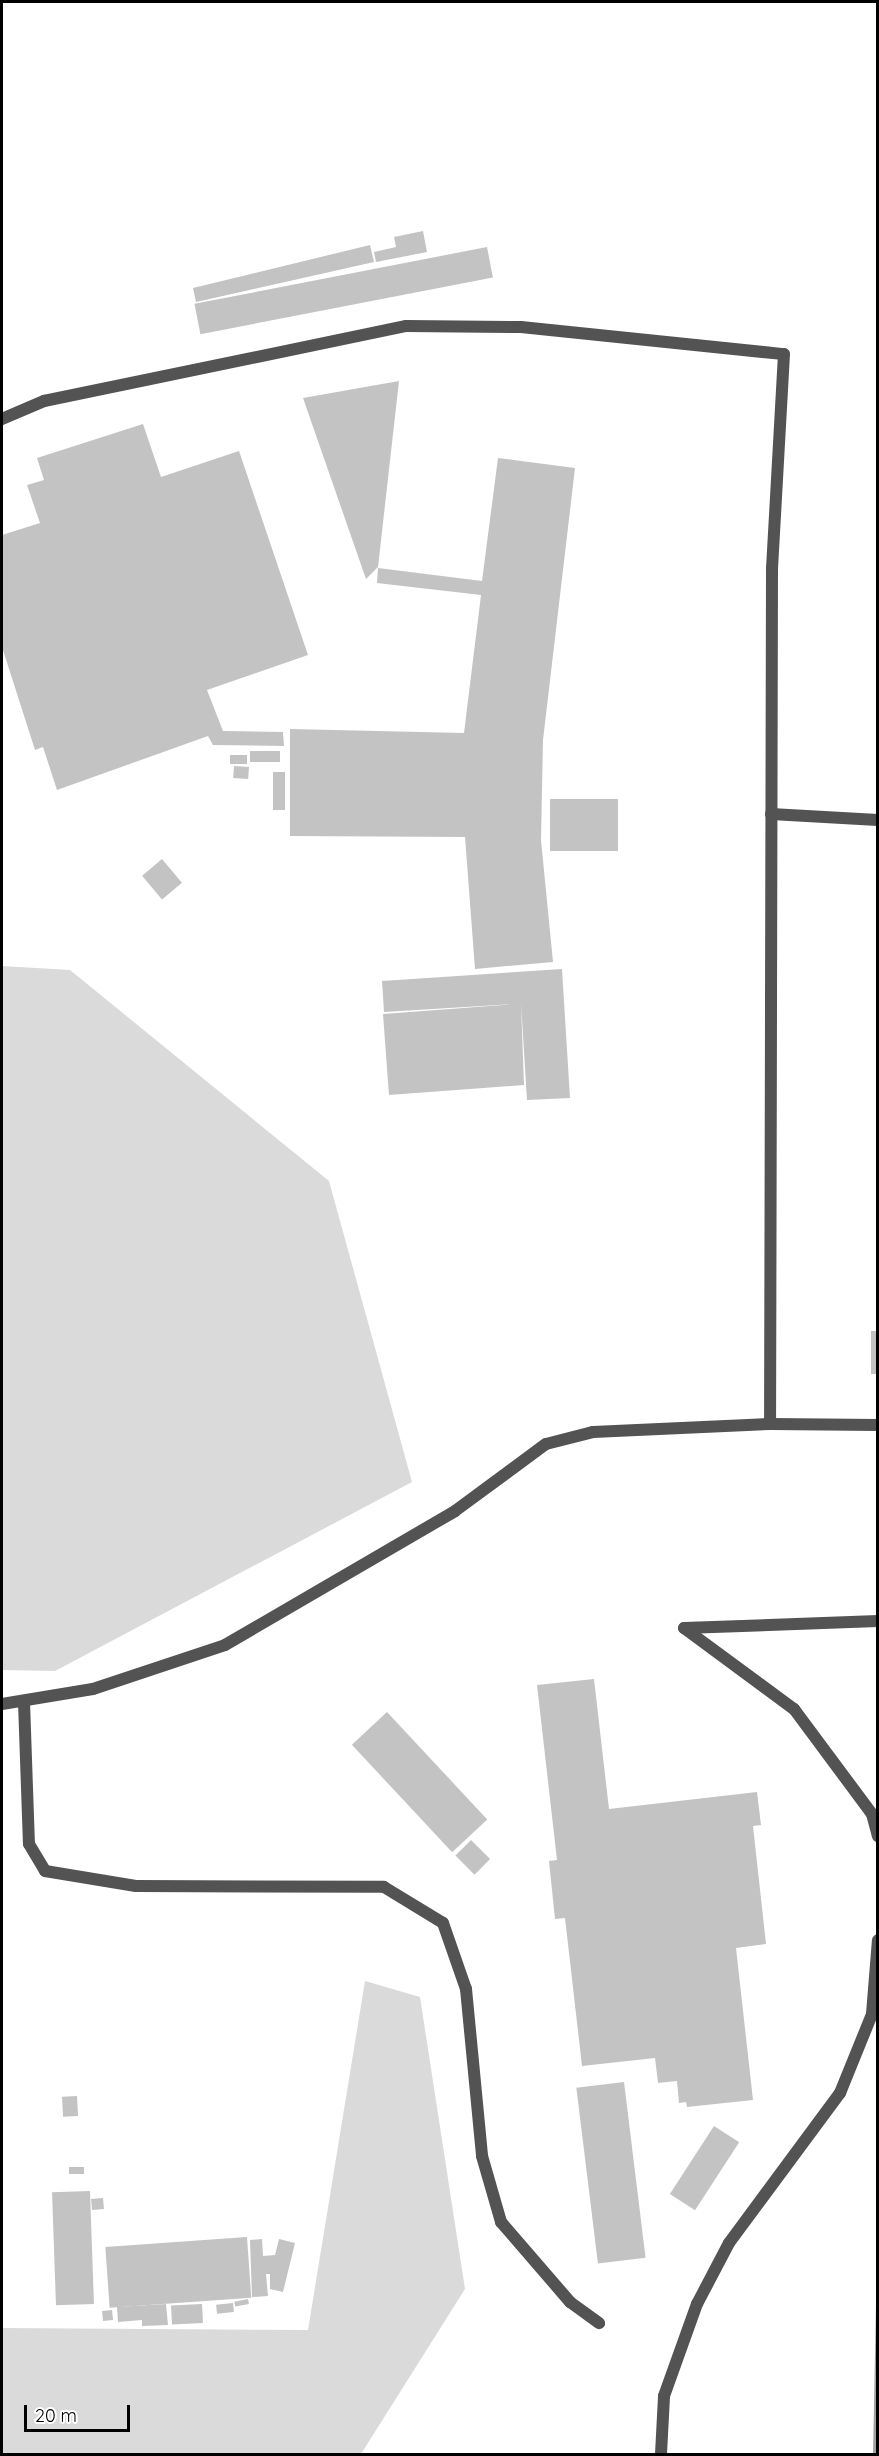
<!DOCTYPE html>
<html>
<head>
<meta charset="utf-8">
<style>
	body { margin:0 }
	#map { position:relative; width:879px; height:2456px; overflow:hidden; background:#fff; font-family:Quicksand,sans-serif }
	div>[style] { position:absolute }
	.green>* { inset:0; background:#dadada }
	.water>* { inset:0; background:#a1a1a1 }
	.building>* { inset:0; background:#c3c3c3; transform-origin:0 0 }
	.service>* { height:12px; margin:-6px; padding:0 6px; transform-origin:6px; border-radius:6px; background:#535353 }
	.minor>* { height:12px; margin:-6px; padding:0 6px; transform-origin:6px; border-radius:6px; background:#535353 }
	span { translate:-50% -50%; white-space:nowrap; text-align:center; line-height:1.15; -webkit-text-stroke:4.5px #fff; paint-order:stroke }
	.frame { position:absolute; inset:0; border:3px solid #000; pointer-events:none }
	.scale { position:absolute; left:24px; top:2405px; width:106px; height:27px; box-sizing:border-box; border:3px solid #000; border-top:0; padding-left:8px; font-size:18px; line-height:21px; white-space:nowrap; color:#000; -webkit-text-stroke:4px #fff; paint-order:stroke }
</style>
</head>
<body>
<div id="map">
	<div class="green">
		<div style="clip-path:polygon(2px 966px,70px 970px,329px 1181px,412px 1482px,55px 1671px,2px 1670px)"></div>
		<div style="clip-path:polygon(365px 1981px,420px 1997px,465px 2289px,361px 2454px,2px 2454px,2px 2328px,308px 2330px)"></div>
	</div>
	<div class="water">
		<div style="clip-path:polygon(877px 2256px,878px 2454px,873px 2454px)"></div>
	</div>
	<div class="building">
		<div style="clip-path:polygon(423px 231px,427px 252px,376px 262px,374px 252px,396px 247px,394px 237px)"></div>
		<div style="clip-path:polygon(370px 245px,374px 262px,196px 302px,193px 288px)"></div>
		<div style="left:487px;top:247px;width:31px;height:298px;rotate:79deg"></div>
		<div style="clip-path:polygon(399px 381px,378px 567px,366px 579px,303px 398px)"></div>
		<div style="clip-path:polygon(143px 424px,161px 477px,239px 451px,308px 655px,207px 690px,223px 731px,283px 732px,284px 746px,213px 745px,208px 736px,57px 790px,43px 747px,35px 750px,2px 647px,2px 535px,40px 523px,27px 485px,44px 480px,37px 458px)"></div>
		<div style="clip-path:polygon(498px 458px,575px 468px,543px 740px,541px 840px,553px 962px,475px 969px,465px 837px,290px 836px,290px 729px,464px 733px,481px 595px,377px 583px,378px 568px,482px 581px)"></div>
		<div style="left:280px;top:751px;width:11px;height:30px;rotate:90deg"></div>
		<div style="left:230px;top:755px;width:17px;height:9px"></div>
		<div style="left:234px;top:766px;width:15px;height:12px;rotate:4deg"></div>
		<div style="left:273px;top:772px;width:12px;height:38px"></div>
		<div style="left:550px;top:799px;width:68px;height:52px"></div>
		<div style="left:162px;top:859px;width:31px;height:26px;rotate:50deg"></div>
		<div style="clip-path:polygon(562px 969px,570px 1098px,527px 1100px,521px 1003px,524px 1085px,389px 1095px,383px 1014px,516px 1004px,384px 1012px,382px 981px)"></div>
		<div style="left:871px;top:1331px;width:7px;height:43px"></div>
		<div style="clip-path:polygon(594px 1679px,609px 1809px,757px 1792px,761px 1825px,753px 1826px,766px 1944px,736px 1948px,753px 2100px,687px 2107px,686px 2102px,679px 2103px,677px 2081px,658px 2083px,655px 2058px,582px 2066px,565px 1918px,555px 1919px,549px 1861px,557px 1860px,537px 1685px)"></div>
		<div style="left:387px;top:1712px;width:147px;height:48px;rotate:47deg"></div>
		<div style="left:471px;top:1840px;width:27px;height:22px;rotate:45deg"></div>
		<div style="left:624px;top:2082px;width:177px;height:48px;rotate:83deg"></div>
		<div style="left:77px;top:2096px;width:20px;height:15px;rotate:87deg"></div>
		<div style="left:714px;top:2126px;width:30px;height:81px;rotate:33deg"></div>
		<div style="left:84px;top:2167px;width:7px;height:15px;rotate:90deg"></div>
		<div style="left:90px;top:2191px;width:113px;height:38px;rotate:88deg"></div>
		<div style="left:103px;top:2198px;width:11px;height:12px;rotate:85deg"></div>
		<div style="left:247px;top:2237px;width:61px;height:142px;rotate:86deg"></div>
		<div style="clip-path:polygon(262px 2239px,263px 2256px,275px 2255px,279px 2239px,295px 2243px,283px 2292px,270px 2289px,270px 2274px,266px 2274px,268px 2296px,252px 2297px,250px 2240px)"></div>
		<div style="left:248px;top:2299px;width:5px;height:14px;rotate:79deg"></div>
		<div style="left:233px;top:2303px;width:9px;height:17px;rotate:84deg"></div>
		<div style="clip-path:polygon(166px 2304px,168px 2325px,142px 2326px,142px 2320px,118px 2322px,117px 2307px)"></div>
		<div style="left:202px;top:2304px;width:19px;height:31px;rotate:87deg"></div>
		<div style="left:112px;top:2310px;width:10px;height:10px;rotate:84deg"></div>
	</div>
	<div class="service">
		<div style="left:2px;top:419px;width:46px;rotate:-23.2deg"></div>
		<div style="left:44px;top:401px;width:370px;rotate:-11.7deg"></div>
		<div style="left:406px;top:326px;width:115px;rotate:0.5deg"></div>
		<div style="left:521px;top:327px;width:264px;rotate:5.9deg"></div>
		<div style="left:784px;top:354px;width:214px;rotate:93.2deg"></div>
		<div style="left:772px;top:568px;width:856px;rotate:90.13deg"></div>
		<div style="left:771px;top:814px;width:107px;rotate:3.2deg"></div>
		<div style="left:24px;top:1702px;width:142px;rotate:88deg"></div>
		<div style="left:29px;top:1844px;width:31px;rotate:59deg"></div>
		<div style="left:45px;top:1871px;width:92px;rotate:9.4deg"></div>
		<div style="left:136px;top:1886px;width:248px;rotate:0.2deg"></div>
		<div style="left:384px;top:1887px;width:69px;rotate:31.4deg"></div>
		<div style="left:443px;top:1923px;width:70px;rotate:70.8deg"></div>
		<div style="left:466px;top:1989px;width:168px;rotate:84.5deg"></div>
		<div style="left:482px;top:2156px;width:69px;rotate:73.9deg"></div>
		<div style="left:501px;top:2222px;width:106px;rotate:49.2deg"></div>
		<div style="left:570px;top:2302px;width:36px;rotate:36deg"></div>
		<div style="left:2px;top:1704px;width:92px;rotate:-9.4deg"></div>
		<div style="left:93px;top:1689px;width:139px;rotate:-18.4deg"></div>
		<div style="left:225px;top:1645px;width:266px;rotate:-30.2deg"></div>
		<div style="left:455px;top:1511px;width:113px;rotate:-36.4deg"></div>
		<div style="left:546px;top:1444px;width:49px;rotate:-14.3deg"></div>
		<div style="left:593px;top:1432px;width:177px;rotate:-2.6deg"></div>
		<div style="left:770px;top:1424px;width:108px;rotate:0.5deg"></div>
	</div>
	<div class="minor">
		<div style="left:878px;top:1621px;width:194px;rotate:177.9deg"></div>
		<div style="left:684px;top:1628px;width:137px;rotate:36.4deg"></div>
		<div style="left:794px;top:1709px;width:131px;rotate:53.4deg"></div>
		<div style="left:872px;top:1814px;width:23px;rotate:75deg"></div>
		<div style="left:661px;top:2454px;width:58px;rotate:-87deg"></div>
		<div style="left:664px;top:2396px;width:98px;rotate:-70.3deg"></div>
		<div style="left:697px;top:2304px;width:69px;rotate:-62.3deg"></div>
		<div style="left:729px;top:2243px;width:187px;rotate:-53.5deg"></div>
		<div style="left:840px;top:2093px;width:85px;rotate:-67.9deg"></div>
		<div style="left:872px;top:2014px;width:74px;rotate:-85.4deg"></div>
	</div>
	<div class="frame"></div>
	<div class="scale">20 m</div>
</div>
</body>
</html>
